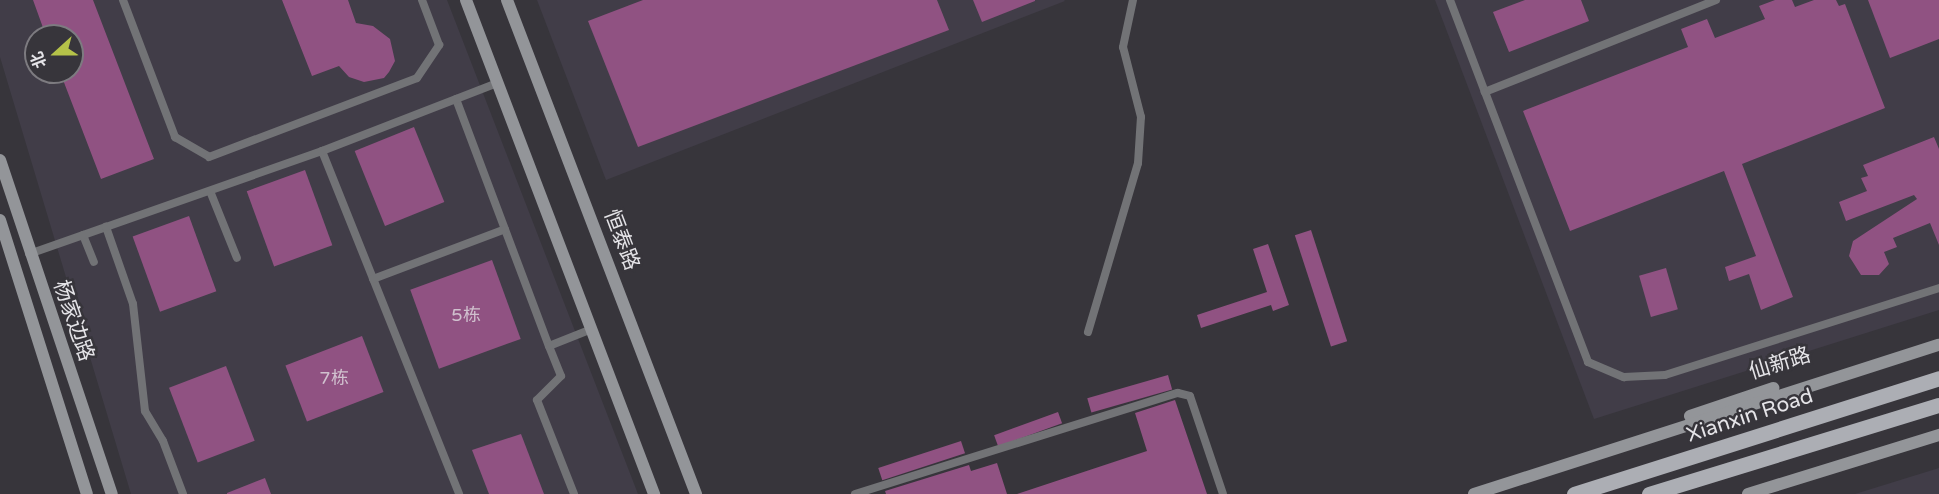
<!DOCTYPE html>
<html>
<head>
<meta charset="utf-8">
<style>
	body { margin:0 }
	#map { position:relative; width:1939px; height:494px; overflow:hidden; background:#37353b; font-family:"Varela Round","Noto Sans SC",sans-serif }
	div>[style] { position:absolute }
	.built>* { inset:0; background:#413d48 }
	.building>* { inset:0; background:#905282; transform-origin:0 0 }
	.lane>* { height:8px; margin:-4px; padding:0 4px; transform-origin:4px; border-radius:4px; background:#727376 }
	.secondary>* { height:12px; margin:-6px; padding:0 6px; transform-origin:6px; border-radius:6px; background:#939599 }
	.primary>* { height:15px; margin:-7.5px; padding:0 7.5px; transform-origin:7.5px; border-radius:7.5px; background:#acaeb4 }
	span { translate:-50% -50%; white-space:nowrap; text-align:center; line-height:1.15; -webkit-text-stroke:5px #37353b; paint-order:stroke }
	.number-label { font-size:18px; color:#d0c0ce }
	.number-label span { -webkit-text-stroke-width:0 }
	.street-label { font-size:21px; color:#e5e4e8 }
	.north { position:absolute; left:24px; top:24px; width:60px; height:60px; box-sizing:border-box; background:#37353b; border:2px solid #7d7b80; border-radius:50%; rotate:249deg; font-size:16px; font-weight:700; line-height:24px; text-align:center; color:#e5e4e8 }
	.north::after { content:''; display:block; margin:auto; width:21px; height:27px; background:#b5c249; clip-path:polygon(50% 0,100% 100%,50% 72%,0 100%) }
</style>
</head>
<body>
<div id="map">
	<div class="built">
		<div style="clip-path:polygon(evenodd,0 0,447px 0,638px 494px,131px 494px,0 57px,0 0,36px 36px,72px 36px,72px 72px,36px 72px,36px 36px)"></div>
		<div style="clip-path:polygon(537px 0,1064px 0,1065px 1px,606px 180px)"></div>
		<div style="clip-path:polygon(1435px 0,1939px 0,1939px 310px,1594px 419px)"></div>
		<div style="clip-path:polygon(1939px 468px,1939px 494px,1855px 494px)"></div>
	</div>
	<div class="building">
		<div style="clip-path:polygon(33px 0,93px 0,154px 159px,101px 179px,60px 72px,72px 72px,72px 36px,46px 36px)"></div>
		<div style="clip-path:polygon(282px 0,348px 0,356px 23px,373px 26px,390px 39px,395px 61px,389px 72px,384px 78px,364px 82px,349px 77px,339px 66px,312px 76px)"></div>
		<div style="clip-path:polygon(643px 0,937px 0,949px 30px,638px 147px,588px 21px)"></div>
		<div style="clip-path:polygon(973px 0,1035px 0,1035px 1px,982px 22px)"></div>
		<div style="clip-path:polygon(1525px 0,1581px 0,1589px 21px,1509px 52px,1493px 12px)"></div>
		<div style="clip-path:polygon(1775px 0,1792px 0,1795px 7px,1814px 0,1836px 0,1839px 6px,1845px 4px,1885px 108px,1742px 164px,1793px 297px,1761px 310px,1749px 274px,1729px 281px,1725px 267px,1756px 256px,1724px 171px,1570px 231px,1523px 111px,1688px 47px,1681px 29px,1707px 19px,1715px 38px,1765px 19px,1759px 6px)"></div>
		<div style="clip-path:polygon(1868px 0,1939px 0,1939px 39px,1890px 58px)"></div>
		<div style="left:414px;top:127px;width:81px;height:64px;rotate:68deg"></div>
		<div style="clip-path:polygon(1934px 137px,1939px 149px,1939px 245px,1930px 223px,1893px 238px,1897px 247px,1884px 252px,1889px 264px,1879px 275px,1861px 275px,1849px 256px,1853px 241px,1917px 199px,1914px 195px,1846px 221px,1839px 202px,1867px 191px,1861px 178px,1868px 176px,1863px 165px)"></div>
		<div style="left:305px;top:170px;width:80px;height:62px;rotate:70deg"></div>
		<div style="left:189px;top:216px;width:80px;height:60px;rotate:70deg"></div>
		<div style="left:1311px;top:230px;width:117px;height:17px;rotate:72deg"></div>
		<div style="clip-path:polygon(1268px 244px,1289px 305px,1273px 311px,1271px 305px,1201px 328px,1197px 315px,1267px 292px,1253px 249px)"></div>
		<div style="left:492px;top:260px;width:84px;height:87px;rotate:70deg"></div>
		<div style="left:1666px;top:268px;width:43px;height:28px;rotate:74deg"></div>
		<div style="left:362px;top:336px;width:60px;height:82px;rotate:69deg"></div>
		<div style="left:226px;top:366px;width:80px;height:61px;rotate:69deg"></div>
		<div style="left:1168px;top:375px;width:15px;height:84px;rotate:74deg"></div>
		<div style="clip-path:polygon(1175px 400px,1207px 494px,1017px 494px,1147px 451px,1135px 413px)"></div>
		<div style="left:1058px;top:412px;width:12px;height:68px;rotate:70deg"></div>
		<div style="clip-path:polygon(521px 434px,544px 494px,489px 494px,472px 450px)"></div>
		<div style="left:961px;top:441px;width:13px;height:87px;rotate:72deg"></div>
		<div style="clip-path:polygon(997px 463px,1007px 494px,886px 494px,885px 491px,969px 465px,971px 471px)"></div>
		<div style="clip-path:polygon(265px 478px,271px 494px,227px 494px,227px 493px)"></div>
	</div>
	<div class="lane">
		<div style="left:123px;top:0;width:147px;rotate:69.2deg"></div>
		<div style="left:175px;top:137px;width:39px;rotate:30deg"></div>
		<div style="left:209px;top:157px;width:222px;rotate:-20.8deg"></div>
		<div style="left:417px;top:78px;width:40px;rotate:-56deg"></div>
		<div style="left:439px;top:45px;width:48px;rotate:-110.7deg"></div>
		<div style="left:1450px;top:0;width:98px;rotate:69.2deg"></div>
		<div style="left:1716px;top:0;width:249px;rotate:158.3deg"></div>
		<div style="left:1485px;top:92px;width:289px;rotate:69.1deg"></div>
		<div style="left:1588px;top:362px;width:39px;rotate:23deg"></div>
		<div style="left:1624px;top:377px;width:41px;rotate:-2.8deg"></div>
		<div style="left:1665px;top:375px;width:287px;rotate:-17.6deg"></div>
		<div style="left:456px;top:99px;width:264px;rotate:69.4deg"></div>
		<div style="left:322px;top:151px;width:369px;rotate:68.2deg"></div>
		<div style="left:210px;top:191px;width:72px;rotate:68.1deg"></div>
		<div style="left:83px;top:235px;width:29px;rotate:68deg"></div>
		<div style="left:29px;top:254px;width:82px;rotate:-19.3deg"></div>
		<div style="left:373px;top:279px;width:141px;rotate:-20.7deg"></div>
		<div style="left:1088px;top:332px;width:176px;rotate:-73.5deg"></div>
		<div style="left:1138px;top:163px;width:46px;rotate:-86.3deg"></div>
		<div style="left:1141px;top:117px;width:72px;rotate:-104.4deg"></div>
		<div style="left:1123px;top:47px;width:48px;rotate:-78deg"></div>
		<div style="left:183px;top:494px;width:57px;rotate:-110.7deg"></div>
		<div style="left:163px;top:441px;width:35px;rotate:-121deg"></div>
		<div style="left:145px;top:411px;width:108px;rotate:-96.4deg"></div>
		<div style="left:133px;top:304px;width:82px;rotate:-109.3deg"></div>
		<div style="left:106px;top:227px;width:229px;rotate:-19.4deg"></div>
		<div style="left:322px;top:151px;width:188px;rotate:-21.2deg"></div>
		<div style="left:574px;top:494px;width:101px;rotate:-111.5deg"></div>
		<div style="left:537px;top:400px;width:34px;rotate:-45deg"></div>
		<div style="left:561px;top:376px;width:32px;rotate:-112deg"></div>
		<div style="left:549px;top:346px;width:46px;rotate:-21.6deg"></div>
		<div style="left:855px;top:494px;width:338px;rotate:-17.4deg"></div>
		<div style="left:1178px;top:393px;width:12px;rotate:14deg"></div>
		<div style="left:1190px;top:396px;width:103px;rotate:71.4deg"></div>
	</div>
	<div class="secondary">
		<div style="left:466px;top:0;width:529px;rotate:69.16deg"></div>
		<div style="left:507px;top:0;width:529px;rotate:69.06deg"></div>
		<div style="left:0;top:160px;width:352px;rotate:71.5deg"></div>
		<div style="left:0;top:220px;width:287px;rotate:72.4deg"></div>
		<div style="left:1690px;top:416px;width:88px;rotate:-18.6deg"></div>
		<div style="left:1474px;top:494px;width:488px;rotate:-17.8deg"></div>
		<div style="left:1748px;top:494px;width:200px;rotate:-17.2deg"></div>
	</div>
	<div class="primary">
		<div style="left:1574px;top:494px;width:383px;rotate:-17.6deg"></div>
		<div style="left:1649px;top:494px;width:303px;rotate:-17.1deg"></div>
	</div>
	<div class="number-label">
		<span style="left:466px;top:315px">5栋</span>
		<span style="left:334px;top:378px">7栋</span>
	</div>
	<div class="street-label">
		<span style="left:621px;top:240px;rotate:69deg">恒泰路</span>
		<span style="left:73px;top:321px;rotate:71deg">杨家边路</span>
		<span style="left:1780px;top:364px;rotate:-17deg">仙新路</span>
		<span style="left:1750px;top:416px;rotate:-18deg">Xianxin Road</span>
	</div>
	<div class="north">北</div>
</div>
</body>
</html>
